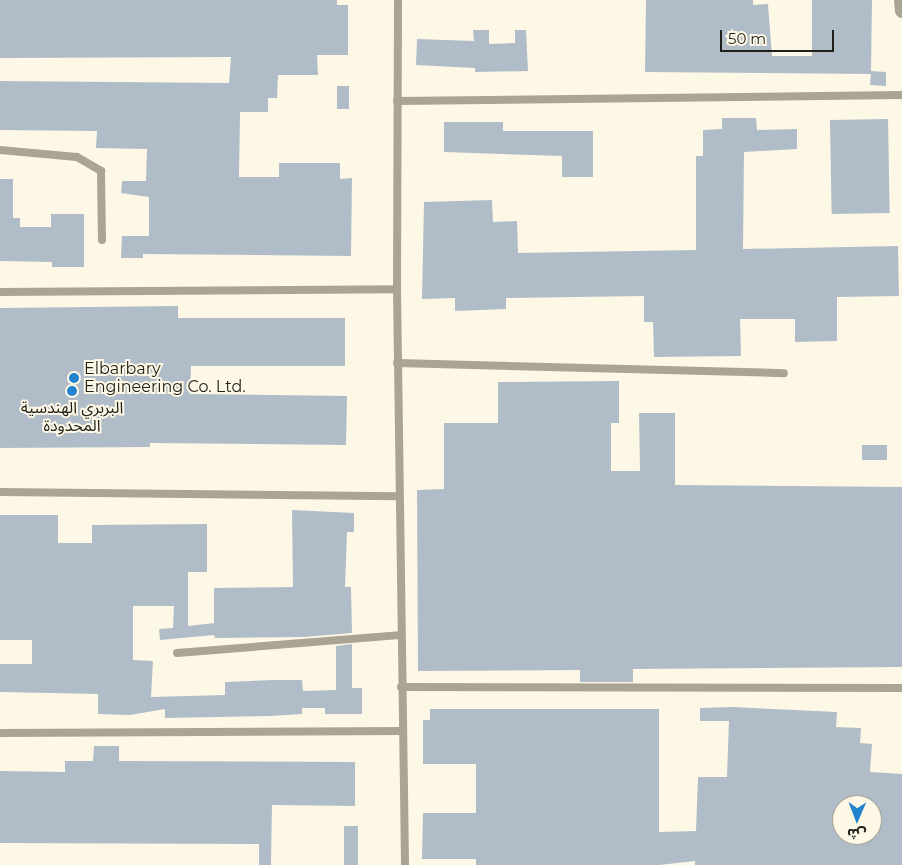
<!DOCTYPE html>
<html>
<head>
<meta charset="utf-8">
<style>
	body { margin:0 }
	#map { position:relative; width:902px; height:865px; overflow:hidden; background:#fdf7e6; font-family:Montserrat,"Noto Sans Arabic",sans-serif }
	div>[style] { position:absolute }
	.building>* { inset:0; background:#b0bdc9; transform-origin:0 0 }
	.service>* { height:8px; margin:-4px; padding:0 4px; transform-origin:4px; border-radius:4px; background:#a9a494 }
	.minor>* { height:14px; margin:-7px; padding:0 7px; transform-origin:7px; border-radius:7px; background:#a9a494 }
	.dots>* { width:14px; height:14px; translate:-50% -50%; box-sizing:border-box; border:2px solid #fdf7e6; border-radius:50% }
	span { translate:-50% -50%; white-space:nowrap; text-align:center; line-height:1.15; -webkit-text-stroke:4px #fdf7e6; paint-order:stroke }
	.poi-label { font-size:16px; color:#211f19 }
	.left { translate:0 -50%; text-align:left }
	.north { position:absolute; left:832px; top:795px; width:50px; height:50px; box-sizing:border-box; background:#fdf7e6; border:1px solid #a5a194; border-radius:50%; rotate:181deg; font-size:14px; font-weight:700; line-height:20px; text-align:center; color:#211f19 }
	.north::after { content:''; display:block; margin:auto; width:18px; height:22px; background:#2382ce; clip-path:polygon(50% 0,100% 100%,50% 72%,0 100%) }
	.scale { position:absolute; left:720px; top:30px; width:114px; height:22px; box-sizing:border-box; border:2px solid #211f19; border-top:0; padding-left:6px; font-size:15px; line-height:18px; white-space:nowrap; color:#211f19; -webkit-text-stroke:4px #fdf7e6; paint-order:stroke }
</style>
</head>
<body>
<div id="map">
	<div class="building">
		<div style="clip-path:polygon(0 0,337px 0,337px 5px,348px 5px,348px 55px,317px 55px,318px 75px,278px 75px,277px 98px,268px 98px,268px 112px,240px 112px,239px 177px,279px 177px,279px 163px,340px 163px,340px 179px,352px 178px,351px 256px,143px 254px,143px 258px,121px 258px,122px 236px,149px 236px,149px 197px,121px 193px,122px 181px,146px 181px,147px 149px,96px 148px,97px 131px,0 130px,0 81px,229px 83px,231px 57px,0 58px)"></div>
		<div style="clip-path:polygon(646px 0,753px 0,753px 5px,768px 4px,772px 56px,812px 56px,812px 0,872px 0,871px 71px,886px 72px,886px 86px,870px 85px,871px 74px,645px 72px)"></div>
		<div style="clip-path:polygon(473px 30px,489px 30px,489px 44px,515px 43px,515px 30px,526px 30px,528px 71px,475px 72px,475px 68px,416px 65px,417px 39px,474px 41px)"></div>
		<div style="left:337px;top:86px;width:12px;height:23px"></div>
		<div style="clip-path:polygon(722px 118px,756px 118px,757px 130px,797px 129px,797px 149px,744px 152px,743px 249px,898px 246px,899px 296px,837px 297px,837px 341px,795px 342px,795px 319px,740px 319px,741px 356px,654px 357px,653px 322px,644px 322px,644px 296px,506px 298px,506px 309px,455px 311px,455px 298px,422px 299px,424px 202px,492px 200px,493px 222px,517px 221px,518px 253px,696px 250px,696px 156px,703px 156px,703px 130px,722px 129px)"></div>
		<div style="left:888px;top:119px;width:94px;height:58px;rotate:89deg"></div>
		<div style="clip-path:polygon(444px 122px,503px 122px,503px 131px,593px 131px,593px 177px,562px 177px,562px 156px,444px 152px)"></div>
		<div style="clip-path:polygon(0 179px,13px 179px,13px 218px,20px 218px,20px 227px,51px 227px,51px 214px,84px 214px,84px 267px,52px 267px,52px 262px,0 261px)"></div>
		<div style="clip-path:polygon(178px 306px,178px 318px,345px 318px,345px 366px,191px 366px,190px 394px,347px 396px,346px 445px,150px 443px,150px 447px,0 448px,0 308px)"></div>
		<div style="clip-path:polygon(619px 381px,619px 423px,611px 423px,611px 471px,640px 471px,639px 413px,675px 413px,675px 485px,902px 487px,902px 667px,633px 669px,633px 682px,580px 682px,580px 670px,418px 671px,417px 490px,444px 489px,444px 423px,498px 423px,498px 382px)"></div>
		<div style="left:862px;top:445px;width:25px;height:15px"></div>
		<div style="clip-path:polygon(292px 510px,354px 513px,354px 532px,347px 532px,345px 587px,351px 587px,352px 633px,303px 637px,215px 638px,214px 635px,160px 640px,159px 629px,173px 628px,174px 606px,133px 606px,133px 660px,153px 661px,151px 697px,225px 695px,225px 682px,273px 680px,302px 680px,303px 691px,336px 690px,336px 646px,352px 644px,352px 688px,362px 688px,362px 714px,325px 714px,325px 708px,302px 708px,302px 714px,269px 716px,165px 718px,165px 709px,130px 715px,98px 714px,98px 694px,0 692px,0 664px,32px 664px,32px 640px,0 640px,0 515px,58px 515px,58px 543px,92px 543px,92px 525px,207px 524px,207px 572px,188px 572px,188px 626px,214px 623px,214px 588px,293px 587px)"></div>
		<div style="clip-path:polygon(evenodd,731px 707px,837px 712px,836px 727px,861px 728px,860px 743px,872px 744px,870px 772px,902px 774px,902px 865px,695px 865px,695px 861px,659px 865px,476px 865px,476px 859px,422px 859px,423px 813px,476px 813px,476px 764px,423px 764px,423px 720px,430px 720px,430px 709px,659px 709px,659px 832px,696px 831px,698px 777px,727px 777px,729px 721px,700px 721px,700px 708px,731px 707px,842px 805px,872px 805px,872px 835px,842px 835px,842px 805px)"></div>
		<div style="clip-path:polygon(94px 746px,119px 746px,119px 761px,355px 762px,355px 806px,272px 805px,271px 865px,259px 865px,259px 844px,0 843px,0 771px,65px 772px,65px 761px,93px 761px)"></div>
		<div style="left:344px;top:826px;width:14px;height:39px"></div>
	</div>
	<div class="service">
		<div style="left:397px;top:101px;width:505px;rotate:-0.68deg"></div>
		<div style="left:0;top:150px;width:77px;rotate:5.2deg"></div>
		<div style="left:77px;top:157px;width:28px;rotate:30deg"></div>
		<div style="left:101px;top:171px;width:69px;rotate:89.2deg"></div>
		<div style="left:397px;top:289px;width:289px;rotate:-89.8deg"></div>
		<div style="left:0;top:292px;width:397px;rotate:-0.4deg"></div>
		<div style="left:397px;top:289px;width:576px;rotate:89.2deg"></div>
		<div style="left:397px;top:363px;width:387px;rotate:1.5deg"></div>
		<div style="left:0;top:492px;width:399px;rotate:0.6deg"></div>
		<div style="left:177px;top:653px;width:223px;rotate:-4.6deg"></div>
		<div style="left:401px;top:687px;width:501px;rotate:0.11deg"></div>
		<div style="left:0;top:733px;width:403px;rotate:-0.3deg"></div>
	</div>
	<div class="minor">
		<div style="left:901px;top:0;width:11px;rotate:85deg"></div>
	</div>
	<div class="dots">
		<div style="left:74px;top:378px;background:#2382ce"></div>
		<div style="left:72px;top:391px;background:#2382ce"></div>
	</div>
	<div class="poi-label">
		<span class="left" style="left:84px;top:378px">Elbarbary<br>Engineering Co. Ltd.</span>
		<span style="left:72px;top:417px">البربري الهندسية<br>المحدودة</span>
	</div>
	<div class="north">ش</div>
	<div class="scale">50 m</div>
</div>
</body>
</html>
